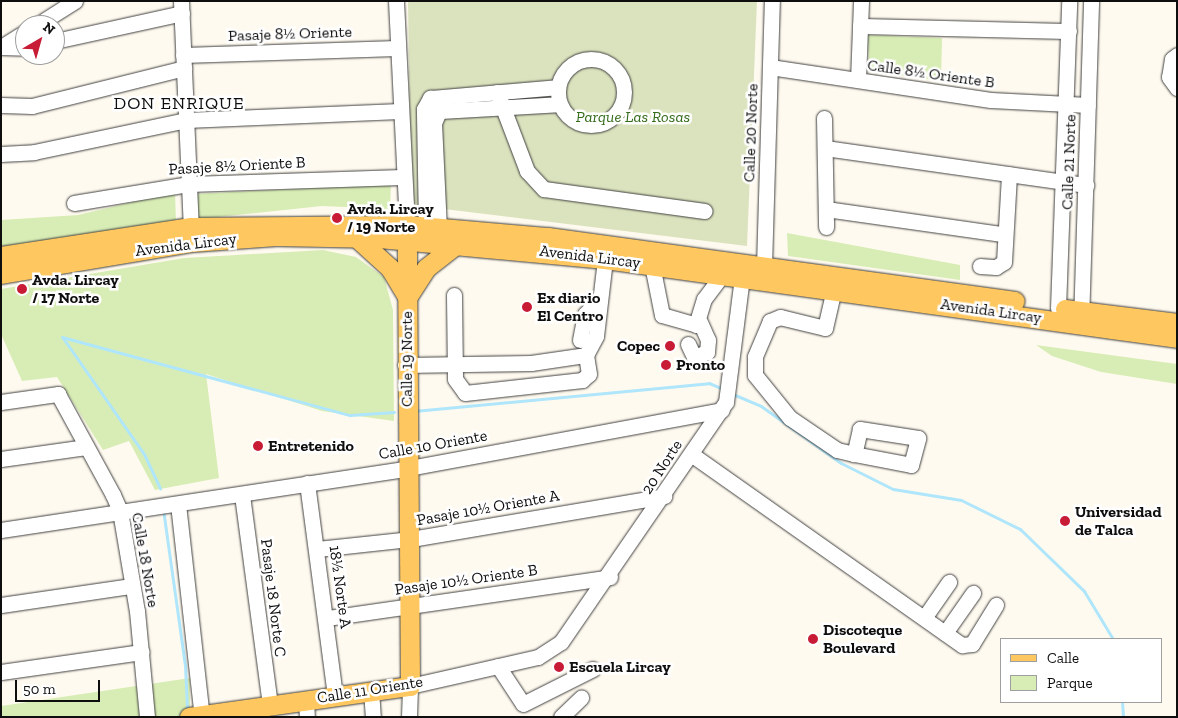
<!DOCTYPE html>
<html>
<head>
<meta charset="utf-8">
<style>
	body { margin:0 }
	#map { position:relative; width:1178px; height:718px; overflow:hidden; background:#fffaef; font-family:"Zilla Slab",serif }
	div>[style] { position:absolute }
	.green>* { inset:0; background:#d8edb5 }
	.cemetery>* { inset:0; background:#dbe3be }
	.stream>* { height:3px; margin:-1.5px; padding:0 1.5px; transform-origin:1.5px; border-radius:1.5px; background:#afe6fb }
	.roads { filter:drop-shadow(0 0 1px #414141) drop-shadow(0 0 1px #414141) }
	.minor>* { height:15px; margin:-7.5px; padding:0 7.5px; transform-origin:7.5px; border-radius:7.5px; background:#fff }
	.minor>.ring { margin:-7.5px; padding:0; box-sizing:content-box; background:none; border:15px solid #fff; border-radius:50% }
	.major>* { height:19px; margin:-9.5px; padding:0 9.5px; transform-origin:9.5px; border-radius:9.5px; background:#ffc75f }
	.dots>* { width:14px; height:14px; translate:-50% -50%; box-sizing:border-box; border:2px solid #fff; border-radius:50% }
	span { translate:-50% -50%; white-space:nowrap; text-align:center; line-height:1.15; -webkit-text-stroke:5px #fff; paint-order:stroke }
	.street-label { font-size:16px; color:#0e0e0e }
	.park-label { font-size:16px; color:#336b19; font-style:italic }
	.poi-label { font-size:16px; color:#0e0e0e; font-weight:700 }
	.left { translate:0 -50%; text-align:left }
	.right { translate:-100% -50%; text-align:right }
	.neighbourhood-label { font-size:18px; color:#0e0e0e; letter-spacing:1px }
	.frame { position:absolute; inset:0; border:2px solid #0e0e0e; pointer-events:none }
	.legend { position:absolute; left:1000px; top:638px; width:162px; height:65px; box-sizing:border-box; background:#fff; border:1px solid #9f9f9f; margin:0; padding:6px 9px; list-style:none; font-size:15px; color:#0e0e0e }
	.legend li { display:flex; align-items:center; gap:10px; height:25px }
	.legend b { width:25px; border:1px solid #9f9f9f }
	.north { position:absolute; left:15px; top:15px; width:50px; height:50px; box-sizing:border-box; background:#fff; border:1px solid #9f9f9f; border-radius:50%; rotate:38deg; font-size:14px; font-weight:700; line-height:20px; text-align:center; color:#0e0e0e }
	.north::after { content:''; display:block; margin:auto; width:18px; height:22px; background:#c81b36; clip-path:polygon(50% 0,100% 100%,50% 72%,0 100%) }
	.scale { position:absolute; left:15px; top:680px; width:85px; height:22px; box-sizing:border-box; border:2px solid #0e0e0e; border-top:0; padding-left:6px; font-size:15px; line-height:18px; white-space:nowrap; color:#0e0e0e; -webkit-text-stroke:4px #fff; paint-order:stroke }
</style>
</head>
<body>
<div id="map">
	<div class="green">
		<div style="clip-path:polygon(868px 35px,942px 38px,941px 81px,869px 71px)"></div>
		<div style="clip-path:polygon(391px 184px,390px 209px,322px 206px,198px 219px,194px 194px)"></div>
		<div style="clip-path:polygon(175px 192px,176px 223px,1px 248px,1px 220px,78px 215px)"></div>
		<div style="clip-path:polygon(787px 233px,960px 265px,960px 280px,788px 256px)"></div>
		<div style="clip-path:polygon(323px 250px,356px 257px,384px 277px,393px 310px,394px 421px,322px 411px,206px 374px,219px 478px,155px 490px,129px 441px,103px 450px,57px 377px,22px 381px,1px 334px,1px 289px,184px 258px)"></div>
		<div style="clip-path:polygon(1036px 345px,1177px 364px,1177px 384px,1101px 372px,1052px 356px)"></div>
		<div style="clip-path:polygon(190px 678px,190px 717px,1px 717px,1px 706px)"></div>
	</div>
	<div class="cemetery">
		<div style="clip-path:polygon(408px 1px,757px 1px,747px 246px,411px 205px)"></div>
	</div>
	<div class="stream">
		<div style="left:62px;top:337px;width:298px;rotate:15.2deg"></div>
		<div style="left:350px;top:415px;width:44px;rotate:-3.9deg"></div>
		<div style="left:63px;top:338px;width:141px;rotate:55.1deg"></div>
		<div style="left:144px;top:454px;width:38px;rotate:65deg"></div>
		<div style="left:735px;top:395px;width:28px;rotate:23deg"></div>
		<div style="left:761px;top:406px;width:98px;rotate:35.5deg"></div>
		<div style="left:841px;top:463px;width:58px;rotate:26.6deg"></div>
		<div style="left:893px;top:489px;width:69px;rotate:9.2deg"></div>
		<div style="left:961px;top:500px;width:66px;rotate:26.2deg"></div>
		<div style="left:1020px;top:529px;width:89px;rotate:44.1deg"></div>
		<div style="left:1084px;top:591px;width:56px;rotate:58.9deg"></div>
		<div style="left:414px;top:411px;width:296px;rotate:-5.4deg"></div>
		<div style="left:709px;top:383px;width:15px;rotate:23deg"></div>
		<div style="left:163px;top:509px;width:158px;rotate:82deg"></div>
		<div style="left:185px;top:665px;width:42px;rotate:87.3deg"></div>
		<div style="left:1122px;top:702px;width:15px;rotate:86deg"></div>
	</div>
	<div class="roads">
		<div class="minor">
			<div style="left:181px;top:1px;width:226px;rotate:87.5deg"></div>
			<div style="left:396px;top:1px;width:224px;rotate:87.2deg"></div>
			<div style="left:37px;top:25px;width:45px;rotate:-32.3deg"></div>
			<div style="left:860px;top:26px;width:209px;rotate:1.4deg"></div>
			<div style="left:55px;top:41px;width:130px;rotate:-12.4deg"></div>
			<div style="left:1px;top:47px;width:28px;rotate:-32deg"></div>
			<div style="left:1px;top:47px;width:24px;rotate:2deg"></div>
			<div style="left:183px;top:55px;width:214px;rotate:-1.9deg"></div>
			<div style="left:1177px;top:55px;width:6px;rotate:141deg"></div>
			<div style="left:1172px;top:59px;width:18px;rotate:99deg"></div>
			<div style="left:1169px;top:77px;width:14px;rotate:54deg"></div>
			<div class="ring" style="left:558px;top:59px;width:51px;height:51px"></div>
			<div style="left:770px;top:67px;width:223px;rotate:8.5deg"></div>
			<div style="left:991px;top:100px;width:97px;rotate:3deg"></div>
			<div style="left:858px;top:80px;width:79px;rotate:-87.8deg"></div>
			<div style="left:497px;top:92px;width:85px;rotate:69.2deg"></div>
			<div style="left:527px;top:171px;width:25px;rotate:47deg"></div>
			<div style="left:544px;top:189px;width:162px;rotate:7.8deg"></div>
			<div style="left:1px;top:105px;width:31px;rotate:2deg"></div>
			<div style="left:32px;top:106px;width:157px;rotate:-14deg"></div>
			<div style="left:824px;top:118px;width:109px;rotate:88.9deg"></div>
			<div style="left:825px;top:148px;width:264px;rotate:8.1deg"></div>
			<div style="left:1px;top:154px;width:33px;rotate:-3deg"></div>
			<div style="left:34px;top:152px;width:155px;rotate:-11.9deg"></div>
			<div style="left:186px;top:120px;width:214px;rotate:-2.4deg"></div>
			<div style="left:74px;top:203px;width:117px;rotate:-9.4deg"></div>
			<div style="left:189px;top:184px;width:213px;rotate:-1.9deg"></div>
			<div style="left:826px;top:209px;width:178px;rotate:8.1deg"></div>
			<div style="left:426px;top:228px;width:119px;rotate:-91deg"></div>
			<div style="left:424px;top:109px;width:13px;rotate:-61deg"></div>
			<div style="left:430px;top:98px;width:128px;rotate:-4.9deg"></div>
			<div style="left:439px;top:229px;width:106px;rotate:-92.7deg"></div>
			<div style="left:434px;top:123px;width:13px;rotate:-67deg"></div>
			<div style="left:439px;top:111px;width:120px;rotate:-3.3deg"></div>
			<div style="left:652px;top:265px;width:51px;rotate:78.7deg"></div>
			<div style="left:662px;top:315px;width:35px;rotate:16deg"></div>
			<div style="left:696px;top:325px;width:27px;rotate:-73deg"></div>
			<div style="left:704px;top:299px;width:31px;rotate:-53deg"></div>
			<div style="left:764px;top:266px;width:265px;rotate:-88.3deg"></div>
			<div style="left:980px;top:266px;width:16px;rotate:4deg"></div>
			<div style="left:996px;top:267px;width:9px;rotate:-32deg"></div>
			<div style="left:1004px;top:262px;width:88px;rotate:-86.7deg"></div>
			<div style="left:834px;top:289px;width:40px;rotate:103deg"></div>
			<div style="left:825px;top:328px;width:46px;rotate:-166.3deg"></div>
			<div style="left:780px;top:317px;width:11px;rotate:158deg"></div>
			<div style="left:770px;top:321px;width:39px;rotate:113deg"></div>
			<div style="left:755px;top:357px;width:18px;rotate:90deg"></div>
			<div style="left:755px;top:375px;width:55px;rotate:50.9deg"></div>
			<div style="left:790px;top:418px;width:57px;rotate:34.2deg"></div>
			<div style="left:837px;top:450px;width:17px;rotate:13deg"></div>
			<div style="left:854px;top:454px;width:58px;rotate:10.9deg"></div>
			<div style="left:911px;top:465px;width:28px;rotate:-75deg"></div>
			<div style="left:918px;top:438px;width:59px;rotate:-171.2deg"></div>
			<div style="left:860px;top:429px;width:26px;rotate:103deg"></div>
			<div style="left:454px;top:295px;width:84px;rotate:89.3deg"></div>
			<div style="left:455px;top:379px;width:17px;rotate:54deg"></div>
			<div style="left:465px;top:393px;width:118px;rotate:-6.3deg"></div>
			<div style="left:582px;top:380px;width:9px;rotate:-41deg"></div>
			<div style="left:589px;top:374px;width:19px;rotate:-99deg"></div>
			<div style="left:586px;top:355px;width:21px;rotate:-62deg"></div>
			<div style="left:596px;top:336px;width:78px;rotate:-83.3deg"></div>
			<div style="left:1058px;top:308px;width:307px;rotate:-87.9deg"></div>
			<div style="left:1081px;top:322px;width:321px;rotate:-88.2deg"></div>
			<div style="left:580px;top:340px;width:26px;rotate:-79deg"></div>
			<div style="left:585px;top:314px;width:8px;rotate:-45deg"></div>
			<div style="left:591px;top:308px;width:8px;rotate:14deg"></div>
			<div style="left:688px;top:344px;width:14px;rotate:65deg"></div>
			<div style="left:694px;top:357px;width:14px;rotate:-21deg"></div>
			<div style="left:707px;top:352px;width:12px;rotate:-85deg"></div>
			<div style="left:708px;top:340px;width:20px;rotate:-114deg"></div>
			<div style="left:405px;top:365px;width:126px;rotate:-0.9deg"></div>
			<div style="left:531px;top:363px;width:56px;rotate:-8.3deg"></div>
			<div style="left:1px;top:402px;width:58px;rotate:-8deg"></div>
			<div style="left:58px;top:394px;width:115px;rotate:61.4deg"></div>
			<div style="left:113px;top:495px;width:17px;rotate:66deg"></div>
			<div style="left:120px;top:511px;width:101px;rotate:80.4deg"></div>
			<div style="left:137px;top:611px;width:106px;rotate:84.6deg"></div>
			<div style="left:691px;top:454px;width:332px;rotate:35.2deg"></div>
			<div style="left:962px;top:645px;width:10px;rotate:-6deg"></div>
			<div style="left:972px;top:644px;width:46px;rotate:-58.4deg"></div>
			<div style="left:1px;top:459px;width:86px;rotate:-8deg"></div>
			<div style="left:307px;top:483px;width:215px;rotate:82.5deg"></div>
			<div style="left:242px;top:495px;width:212px;rotate:82.4deg"></div>
			<div style="left:178px;top:504px;width:214px;rotate:83.6deg"></div>
			<div style="left:1px;top:530px;width:413px;rotate:-8.6deg"></div>
			<div style="left:409px;top:468px;width:318px;rotate:-10.5deg"></div>
			<div style="left:317px;top:549px;width:95px;rotate:-6.1deg"></div>
			<div style="left:411px;top:539px;width:257px;rotate:-9.6deg"></div>
			<div style="left:1px;top:605px;width:132px;rotate:-8.3deg"></div>
			<div style="left:327px;top:618px;width:286px;rotate:-8.2deg"></div>
			<div style="left:924px;top:618px;width:44px;rotate:-55.2deg"></div>
			<div style="left:945px;top:633px;width:49px;rotate:-55deg"></div>
			<div style="left:498px;top:666px;width:45px;rotate:56.7deg"></div>
			<div style="left:523px;top:704px;width:78px;rotate:-26.6deg"></div>
			<div style="left:1px;top:672px;width:142px;rotate:-8.1deg"></div>
			<div style="left:371px;top:690px;width:27px;rotate:86deg"></div>
			<div style="left:306px;top:700px;width:17px;rotate:87deg"></div>
			<div style="left:409px;top:717px;width:31px;rotate:-88deg"></div>
			<div style="left:410px;top:686px;width:131px;rotate:-12.8deg"></div>
			<div style="left:538px;top:657px;width:27px;rotate:-33deg"></div>
			<div style="left:561px;top:642px;width:291px;rotate:-55.5deg"></div>
			<div style="left:726px;top:402px;width:126px;rotate:-82.7deg"></div>
			<div style="left:561px;top:717px;width:28px;rotate:-44deg"></div>
		</div>
		<div class="major">
			<div style="left:358px;top:239px;width:43px;rotate:42.2deg"></div>
			<div style="left:390px;top:268px;width:33px;rotate:59deg"></div>
			<div style="left:1px;top:256px;width:192px;rotate:-8.7deg"></div>
			<div style="left:191px;top:227px;width:216px;rotate:-0.5deg"></div>
			<div style="left:407px;top:225px;width:142px;rotate:4.9deg"></div>
			<div style="left:548px;top:237px;width:471px;rotate:7.8deg"></div>
			<div style="left:1px;top:274px;width:194px;rotate:-9.5deg"></div>
			<div style="left:192px;top:242px;width:84px;rotate:-4.1deg"></div>
			<div style="left:276px;top:236px;width:103px;rotate:1.1deg"></div>
			<div style="left:379px;top:238px;width:227px;rotate:5.3deg"></div>
			<div style="left:605px;top:259px;width:577px;rotate:7.86deg"></div>
			<div style="left:408px;top:296px;width:33px;rotate:-57deg"></div>
			<div style="left:426px;top:268px;width:41px;rotate:-38deg"></div>
			<div style="left:1065px;top:309px;width:113px;rotate:7.1deg"></div>
			<div style="left:189px;top:717px;width:223px;rotate:-8deg"></div>
			<div style="left:410px;top:686px;width:457px;rotate:-90.4deg"></div>
		</div>
	</div>
	<div class="dots">
		<div style="left:337px;top:218px;background:#c81b36"></div>
		<div style="left:22px;top:289px;background:#c81b36"></div>
		<div style="left:527px;top:307px;background:#c81b36"></div>
		<div style="left:670px;top:346px;background:#c81b36"></div>
		<div style="left:666px;top:365px;background:#c81b36"></div>
		<div style="left:258px;top:446px;background:#c81b36"></div>
		<div style="left:1065px;top:521px;background:#c81b36"></div>
		<div style="left:813px;top:639px;background:#c81b36"></div>
		<div style="left:559px;top:667px;background:#c81b36"></div>
	</div>
	<div class="street-label">
		<span style="left:290px;top:34px;rotate:-2deg">Pasaje 8½ Oriente</span>
		<span style="left:931px;top:74px;rotate:8deg">Calle 8½ Oriente B</span>
		<span style="left:751px;top:133px;rotate:-88deg">Calle 20 Norte</span>
		<span style="left:1069px;top:162px;rotate:-88deg">Calle 21 Norte</span>
		<span style="left:237px;top:166px;rotate:-3deg">Pasaje 8½ Oriente B</span>
		<span style="left:186px;top:245px;rotate:-7deg">Avenida Lircay</span>
		<span style="left:590px;top:257px;rotate:7deg">Avenida Lircay</span>
		<span style="left:991px;top:311px;rotate:8deg">Avenida Lircay</span>
		<span style="left:407px;top:359px;rotate:-90deg">Calle 19 Norte</span>
		<span style="left:433px;top:445px;rotate:-10deg">Calle 10 Oriente</span>
		<span style="left:662px;top:467px;rotate:-57deg">20 Norte</span>
		<span style="left:488px;top:508px;rotate:-10deg">Pasaje 10½ Oriente A</span>
		<span style="left:145px;top:560px;rotate:80deg">Calle 18 Norte</span>
		<span style="left:466px;top:580px;rotate:-8deg">Pasaje 10½ Oriente B</span>
		<span style="left:340px;top:587px;rotate:82deg">18½ Norte A</span>
		<span style="left:273px;top:598px;rotate:83deg">Pasaje 18 Norte C</span>
		<span style="left:370px;top:690px;rotate:-9deg">Calle 11 Oriente</span>
	</div>
	<div class="park-label">
		<span style="left:633px;top:117px">Parque Las Rosas</span>
	</div>
	<div class="poi-label">
		<span class="left" style="left:347px;top:218px">Avda. Lircay<br>/ 19 Norte</span>
		<span class="left" style="left:32px;top:289px">Avda. Lircay<br>/ 17 Norte</span>
		<span class="left" style="left:537px;top:307px">Ex diario<br>El Centro</span>
		<span class="right" style="left:660px;top:346px">Copec</span>
		<span class="left" style="left:676px;top:365px">Pronto</span>
		<span class="left" style="left:268px;top:446px">Entretenido</span>
		<span class="left" style="left:1075px;top:521px">Universidad<br>de Talca</span>
		<span class="left" style="left:823px;top:639px">Discoteque<br>Boulevard</span>
		<span class="left" style="left:569px;top:667px">Escuela Lircay</span>
	</div>
	<div class="neighbourhood-label">
		<span style="left:179px;top:103px">DON ENRIQUE</span>
	</div>
	<div class="frame"></div>
	<ul class="legend">
	<li><b style="height:6px;background:#ffc75f"></b>Calle</li>
	<li><b style="height:14px;background:#d8edb5"></b>Parque</li>
	</ul>
	<div class="north">N</div>
	<div class="scale">50 m</div>
</div>
</body>
</html>
